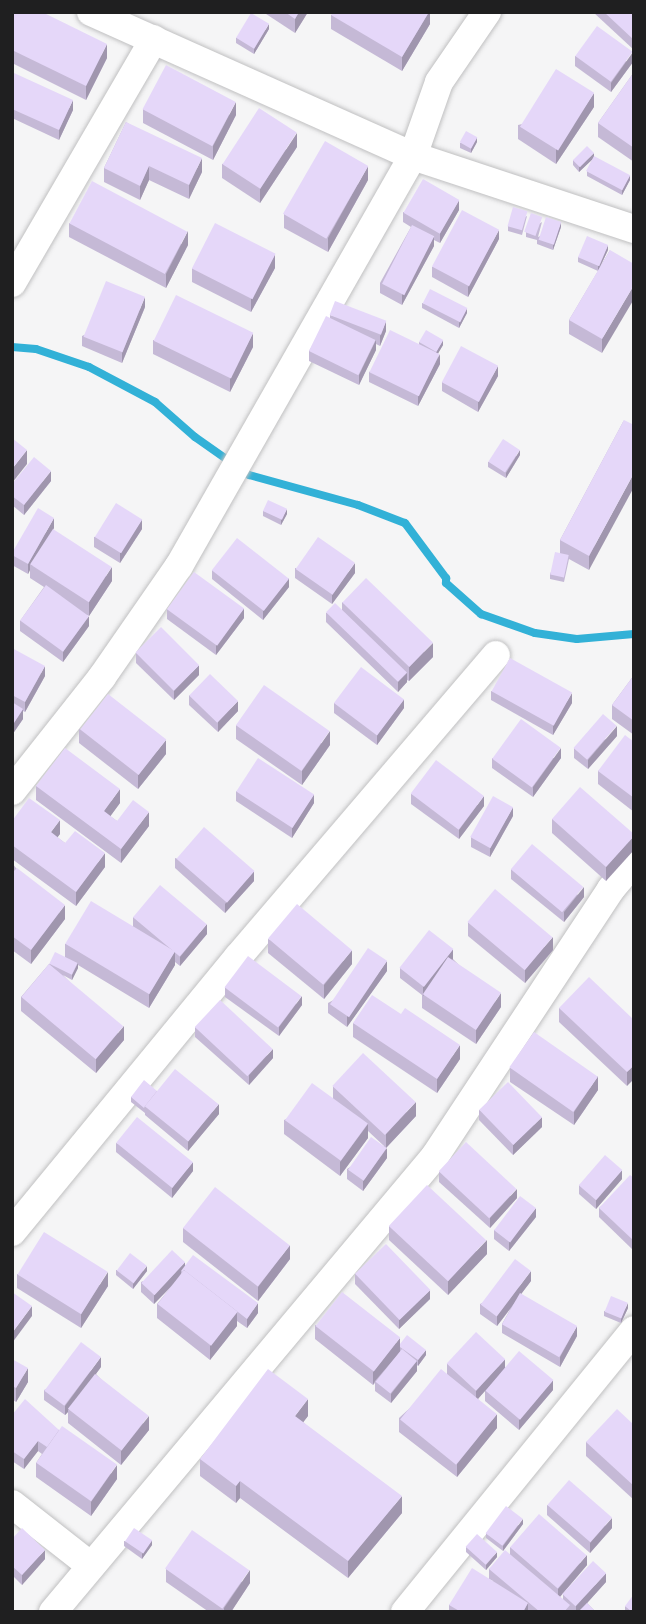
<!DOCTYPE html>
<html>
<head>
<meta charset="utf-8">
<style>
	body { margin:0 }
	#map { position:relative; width:646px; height:1624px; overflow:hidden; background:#f5f5f6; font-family:"Nunito Sans",sans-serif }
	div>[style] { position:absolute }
	.stream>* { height:8px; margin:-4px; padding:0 4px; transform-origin:4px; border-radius:4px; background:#32b1d7 }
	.roads { filter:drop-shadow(0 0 2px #c0c0c1) drop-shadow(0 0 2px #c0c0c1) }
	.minor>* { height:28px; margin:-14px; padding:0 14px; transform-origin:14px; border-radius:14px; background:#fff }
	.wall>* { inset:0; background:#c5b9d6 }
	.shaded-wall>* { inset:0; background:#a096ae }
	.building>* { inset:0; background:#e5d7f9; transform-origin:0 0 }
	span { translate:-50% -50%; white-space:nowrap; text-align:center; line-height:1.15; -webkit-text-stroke:5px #fff; paint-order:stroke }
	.frame { position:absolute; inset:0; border:14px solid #1f1f20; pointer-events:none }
</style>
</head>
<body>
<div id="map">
	<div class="stream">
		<div style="left:12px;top:347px;width:24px;rotate:5deg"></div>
		<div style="left:36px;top:349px;width:56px;rotate:18.8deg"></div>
		<div style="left:89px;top:367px;width:75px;rotate:27.9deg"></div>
		<div style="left:155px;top:402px;width:53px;rotate:41.2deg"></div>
		<div style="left:195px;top:437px;width:66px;rotate:35.1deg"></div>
		<div style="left:249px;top:475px;width:113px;rotate:15.4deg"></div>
		<div style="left:358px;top:505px;width:50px;rotate:21deg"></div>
		<div style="left:405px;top:523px;width:69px;rotate:53.3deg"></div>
		<div style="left:446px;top:578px;width:5px;rotate:90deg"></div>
		<div style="left:446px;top:583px;width:47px;rotate:41.5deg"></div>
		<div style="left:481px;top:614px;width:57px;rotate:19.4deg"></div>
		<div style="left:535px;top:633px;width:42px;rotate:8.1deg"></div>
		<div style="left:577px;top:639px;width:57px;rotate:-5deg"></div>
	</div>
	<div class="roads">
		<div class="minor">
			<div style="left:91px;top:12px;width:353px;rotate:24.1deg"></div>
			<div style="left:413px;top:156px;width:233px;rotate:18.3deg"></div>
			<div style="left:12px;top:283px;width:282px;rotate:-59.8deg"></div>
			<div style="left:12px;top:791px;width:145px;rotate:-51.7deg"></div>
			<div style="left:102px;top:677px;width:135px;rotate:-55.3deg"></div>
			<div style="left:179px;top:566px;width:472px;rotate:-60.3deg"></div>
			<div style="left:413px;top:156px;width:78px;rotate:-70.6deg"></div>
			<div style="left:439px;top:82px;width:85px;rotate:-55.6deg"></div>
			<div style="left:12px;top:1232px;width:356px;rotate:-50.6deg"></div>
			<div style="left:238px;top:957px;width:397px;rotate:-49.5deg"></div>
			<div style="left:12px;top:1504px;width:100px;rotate:38.1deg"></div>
			<div style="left:53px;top:1612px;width:595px;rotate:-50.05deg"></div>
			<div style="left:435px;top:1156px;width:320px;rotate:-56.6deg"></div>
			<div style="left:611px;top:889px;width:35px;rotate:-50deg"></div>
			<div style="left:405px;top:1612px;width:363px;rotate:-50.9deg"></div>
		</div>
	</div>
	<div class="wall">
		<div style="clip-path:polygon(12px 12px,107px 58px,86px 100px,12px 63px)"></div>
		<div style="clip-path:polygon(263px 12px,308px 12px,295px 33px)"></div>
		<div style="clip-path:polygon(430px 12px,430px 24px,402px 71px,331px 29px,331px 15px)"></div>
		<div style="clip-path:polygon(593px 12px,634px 12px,634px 50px)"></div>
		<div style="clip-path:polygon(269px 29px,254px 54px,236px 43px,236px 38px)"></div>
		<div style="clip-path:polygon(575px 56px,633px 62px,611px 92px,575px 66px)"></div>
		<div style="clip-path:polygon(634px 72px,634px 162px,598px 137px,598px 123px)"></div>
		<div style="clip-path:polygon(12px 78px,73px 110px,59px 140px,12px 118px)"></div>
		<div style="clip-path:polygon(594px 107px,556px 164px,518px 139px,518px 125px)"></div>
		<div style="clip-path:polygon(143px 109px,236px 115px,213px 160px,143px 123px)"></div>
		<div style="clip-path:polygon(126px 122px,202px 172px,189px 199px,149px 180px,140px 200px,104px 182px,104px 168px)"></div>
		<div style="clip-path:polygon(477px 142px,471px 153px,460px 148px,460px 143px)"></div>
		<div style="clip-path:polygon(297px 147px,260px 203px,222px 178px,222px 164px)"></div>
		<div style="clip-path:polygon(593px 158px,579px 172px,573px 165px,573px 160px,594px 158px,630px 180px,622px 195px,587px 176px,587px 171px)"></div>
		<div style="clip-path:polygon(368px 180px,328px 252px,284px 228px,284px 214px)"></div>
		<div style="clip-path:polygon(459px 210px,440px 243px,434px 240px,434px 246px,402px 305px,380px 293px,380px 283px,411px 227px,403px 222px,403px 212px)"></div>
		<div style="clip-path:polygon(527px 216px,522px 235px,508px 231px,508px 226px)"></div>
		<div style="clip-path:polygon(542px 222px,538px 237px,561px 227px,553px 250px,537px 244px,537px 240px,526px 237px,526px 232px)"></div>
		<div style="clip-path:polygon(69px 223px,188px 245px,166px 288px,69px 237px)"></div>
		<div style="clip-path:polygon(499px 239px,468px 297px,432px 277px,432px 267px)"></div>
		<div style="clip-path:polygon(608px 250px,600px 267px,610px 250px,602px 353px,569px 334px,569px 320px,598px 271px,578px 262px,578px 257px)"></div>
		<div style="clip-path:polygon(192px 268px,275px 268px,251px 312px,192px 282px)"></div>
		<div style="clip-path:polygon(422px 303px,467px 313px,459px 328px,422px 308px)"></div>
		<div style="clip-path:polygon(145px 307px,122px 363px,82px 346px,82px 336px)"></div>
		<div style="clip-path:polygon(330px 315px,386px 331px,380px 346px,376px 344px,376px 350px,359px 385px,309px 361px,309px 351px,330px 318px)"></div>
		<div style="clip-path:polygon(634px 332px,634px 346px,632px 345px,632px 335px)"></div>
		<div style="clip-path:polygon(153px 340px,253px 347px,230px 392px,153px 354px)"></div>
		<div style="clip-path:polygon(419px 342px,443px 345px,438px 353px,440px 364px,418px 406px,369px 382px,369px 372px,419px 344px)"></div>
		<div style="clip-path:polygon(498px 376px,478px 412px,442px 391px,442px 382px)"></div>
		<div style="clip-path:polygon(624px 420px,589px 570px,569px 559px,564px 582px,550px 579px,550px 574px,560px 553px,560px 540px)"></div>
		<div style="clip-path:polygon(520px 455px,506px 478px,488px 467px,488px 462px)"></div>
		<div style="clip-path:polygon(51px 481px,24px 515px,12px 505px,12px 484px)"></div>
		<div style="clip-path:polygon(263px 511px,287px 514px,281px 525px,263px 516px)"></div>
		<div style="clip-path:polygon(54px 528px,53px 530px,112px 581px,89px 616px,87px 615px,89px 626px,63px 662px,20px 631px,20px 621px,44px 587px,30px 578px,30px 570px,28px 574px,12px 565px,12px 553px)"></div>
		<div style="clip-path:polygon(142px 529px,120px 563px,94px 547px,94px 537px)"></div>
		<div style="clip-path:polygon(295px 568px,355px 573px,332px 604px,295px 578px)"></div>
		<div style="clip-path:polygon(212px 570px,289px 587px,263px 620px,212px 579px)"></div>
		<div style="clip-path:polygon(342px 602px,433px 657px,409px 681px,407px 680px,407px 682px,398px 692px,326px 622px,326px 613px,342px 610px)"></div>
		<div style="clip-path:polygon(167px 609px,244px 618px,216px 655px,167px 619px)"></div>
		<div style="clip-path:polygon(12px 648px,45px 676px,25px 712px,23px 711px,23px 719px,12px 735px)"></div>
		<div style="clip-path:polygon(136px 653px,199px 675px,174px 700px,136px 663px)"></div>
		<div style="clip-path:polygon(634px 675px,634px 735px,612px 719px,612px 705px)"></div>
		<div style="clip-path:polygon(491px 691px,572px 703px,553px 735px,491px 700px)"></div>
		<div style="clip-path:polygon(189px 695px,238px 711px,218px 732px,189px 705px)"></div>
		<div style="clip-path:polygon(334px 703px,404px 708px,377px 745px,334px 713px)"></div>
		<div style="clip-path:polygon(236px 725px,330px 745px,302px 785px,236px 739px)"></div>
		<div style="clip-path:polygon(79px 729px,166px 754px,138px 789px,79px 743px)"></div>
		<div style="clip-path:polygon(617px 736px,588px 769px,574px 758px,574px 748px)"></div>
		<div style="clip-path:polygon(634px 742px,634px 812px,598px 784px,598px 771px)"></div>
		<div style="clip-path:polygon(492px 758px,561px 758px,533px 797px,492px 768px)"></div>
		<div style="clip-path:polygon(36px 786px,120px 803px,110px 816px,117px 821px,149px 826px,121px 863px,36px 800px)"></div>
		<div style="clip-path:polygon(236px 791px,314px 803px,292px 838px,236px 801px)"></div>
		<div style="clip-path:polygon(411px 794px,484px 806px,459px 839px,411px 804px)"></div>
		<div style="clip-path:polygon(513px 816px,490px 857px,471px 847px,471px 837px)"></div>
		<div style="clip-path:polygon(552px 819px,634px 834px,606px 881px,552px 833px)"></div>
		<div style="clip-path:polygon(12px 821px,60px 834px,57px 837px,65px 843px,105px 867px,76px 906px,12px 859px)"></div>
		<div style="clip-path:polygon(175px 858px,254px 881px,225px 913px,175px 868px)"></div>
		<div style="clip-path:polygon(12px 863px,16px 868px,65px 919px,31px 964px,12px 950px)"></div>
		<div style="clip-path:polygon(511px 869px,584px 897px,564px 922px,511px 879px)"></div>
		<div style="clip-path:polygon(133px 917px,207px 934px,180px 966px,175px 962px,175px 965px,149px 1008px,78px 965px,78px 968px,72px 980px,63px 975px,124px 1040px,96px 1073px,21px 1011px,21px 997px,49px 964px,65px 957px,65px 944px,133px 926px)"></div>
		<div style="clip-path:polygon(468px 922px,553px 950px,525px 983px,468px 936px)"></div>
		<div style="clip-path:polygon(268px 939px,352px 964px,324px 999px,268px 953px)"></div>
		<div style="clip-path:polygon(453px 959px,501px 1007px,476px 1044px,422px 1008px,422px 995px,400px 978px,400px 968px)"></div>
		<div style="clip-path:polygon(387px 971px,347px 1027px,328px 1013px,328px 1003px)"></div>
		<div style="clip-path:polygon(225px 987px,302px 1005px,279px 1036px,225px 997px)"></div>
		<div style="clip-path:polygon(559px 1008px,634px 1020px,627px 1086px,559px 1022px)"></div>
		<div style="clip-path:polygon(353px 1023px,460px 1059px,437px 1093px,353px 1037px)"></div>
		<div style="clip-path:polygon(195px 1027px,273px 1058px,249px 1085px,195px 1037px)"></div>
		<div style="clip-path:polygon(510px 1068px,598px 1090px,574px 1125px,510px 1082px)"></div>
		<div style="clip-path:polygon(333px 1086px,416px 1116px,386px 1148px,387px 1158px,363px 1191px,347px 1179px,347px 1169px,384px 1146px,368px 1131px,368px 1138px,340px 1176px,284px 1134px,284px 1120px,333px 1099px)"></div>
		<div style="clip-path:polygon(157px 1091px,219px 1114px,188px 1151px,145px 1115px,145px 1113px,131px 1102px,131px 1097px)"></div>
		<div style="clip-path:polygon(479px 1110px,542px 1127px,513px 1155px,479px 1120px)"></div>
		<div style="clip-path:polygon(116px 1143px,193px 1171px,172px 1198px,116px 1152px)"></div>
		<div style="clip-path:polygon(439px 1172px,517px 1198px,490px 1228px,439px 1182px)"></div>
		<div style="clip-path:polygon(634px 1178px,634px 1251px,599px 1217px,599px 1208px)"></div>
		<div style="clip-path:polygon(622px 1179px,596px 1209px,579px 1194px,579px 1185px)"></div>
		<div style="clip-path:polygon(536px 1217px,509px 1251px,494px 1239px,494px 1230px)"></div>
		<div style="clip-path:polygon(389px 1226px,487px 1254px,448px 1295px,389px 1240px)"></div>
		<div style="clip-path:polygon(183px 1228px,290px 1259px,258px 1301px,183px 1242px)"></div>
		<div style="clip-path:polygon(185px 1265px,258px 1313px,247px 1328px,237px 1321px,237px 1326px,210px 1360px,157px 1318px,157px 1304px,171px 1287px,154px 1304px,141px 1292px,141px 1282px)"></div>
		<div style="clip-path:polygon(116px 1270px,147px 1271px,133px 1289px,116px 1275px)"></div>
		<div style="clip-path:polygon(17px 1274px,108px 1286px,81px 1328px,17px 1288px)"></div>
		<div style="clip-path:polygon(355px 1274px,430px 1299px,399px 1329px,355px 1284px)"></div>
		<div style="clip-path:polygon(531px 1281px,521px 1294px,577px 1336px,560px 1367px,502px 1333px,502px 1324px,511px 1308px,497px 1326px,480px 1314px,480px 1304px)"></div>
		<div style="clip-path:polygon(628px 1308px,621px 1323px,604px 1316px,604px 1311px)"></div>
		<div style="clip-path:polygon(315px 1325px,400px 1344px,426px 1355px,418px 1366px,417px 1365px,417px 1371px,391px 1403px,375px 1391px,375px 1383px,373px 1385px,315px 1339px)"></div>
		<div style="clip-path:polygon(12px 1359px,28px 1382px,16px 1402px,12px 1399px)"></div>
		<div style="clip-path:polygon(447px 1364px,505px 1367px,553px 1390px,519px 1430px,485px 1401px,485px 1390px,478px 1399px,497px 1428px,457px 1477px,399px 1432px,399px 1418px,447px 1374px)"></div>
		<div style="clip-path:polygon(101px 1367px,96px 1374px,149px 1430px,121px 1465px,68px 1423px,68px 1412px,65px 1415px,44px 1400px,44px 1390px)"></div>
		<div style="clip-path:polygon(12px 1415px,59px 1430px,117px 1479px,91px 1516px,36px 1477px,36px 1463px,42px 1454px,38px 1451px,24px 1469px,12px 1461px)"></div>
		<div style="clip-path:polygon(308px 1416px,303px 1422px,402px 1513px,348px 1578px,240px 1498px,236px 1503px,200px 1476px,200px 1459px)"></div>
		<div style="clip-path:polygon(634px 1425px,634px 1500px,586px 1456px,586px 1442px)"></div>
		<div style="clip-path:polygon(547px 1505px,612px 1528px,590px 1553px,547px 1515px)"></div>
		<div style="clip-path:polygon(523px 1524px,503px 1551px,486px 1538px,486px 1533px)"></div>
		<div style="clip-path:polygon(12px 1539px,45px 1559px,22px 1585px,12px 1575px)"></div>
		<div style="clip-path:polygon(124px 1541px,152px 1545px,142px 1559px,124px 1546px)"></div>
		<div style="clip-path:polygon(466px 1547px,497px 1557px,486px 1570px,466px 1552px)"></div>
		<div style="clip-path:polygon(510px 1547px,587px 1565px,560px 1597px,563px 1600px,563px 1594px,606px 1582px,587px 1603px,596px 1612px,572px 1612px,570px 1610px,570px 1612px,449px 1612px,449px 1605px,493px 1581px,489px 1579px,489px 1569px,510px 1554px)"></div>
		<div style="clip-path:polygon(166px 1569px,250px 1583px,231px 1612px,209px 1612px,166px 1582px)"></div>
		<div style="clip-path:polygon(625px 1606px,634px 1612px,625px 1612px)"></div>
	</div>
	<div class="shaded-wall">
		<div style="clip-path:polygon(299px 12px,308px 12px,295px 33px,295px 19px)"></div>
		<div style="clip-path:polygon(429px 12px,430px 12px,430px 24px,402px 71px,402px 57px)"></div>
		<div style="clip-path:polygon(269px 24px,269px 29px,254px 54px,254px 49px)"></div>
		<div style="clip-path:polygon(107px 44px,107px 58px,86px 100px,86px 86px)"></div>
		<div style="clip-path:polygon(633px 52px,633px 62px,611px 92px,611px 83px)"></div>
		<div style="clip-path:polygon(594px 93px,594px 107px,556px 164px,556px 150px)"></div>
		<div style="clip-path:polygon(73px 100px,73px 110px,59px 140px,59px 130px)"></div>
		<div style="clip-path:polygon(236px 102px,236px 115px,213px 160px,213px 146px)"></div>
		<div style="clip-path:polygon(297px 133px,297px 147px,260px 203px,260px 189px)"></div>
		<div style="clip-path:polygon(477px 137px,477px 142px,471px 153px,471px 148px)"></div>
		<div style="clip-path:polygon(594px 153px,594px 158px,579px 172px,579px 167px)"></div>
		<div style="clip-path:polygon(202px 158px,202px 172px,189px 199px,189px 185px)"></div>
		<div style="clip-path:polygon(149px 166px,149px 180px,140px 200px,140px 186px)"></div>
		<div style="clip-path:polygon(368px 166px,368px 180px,328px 252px,328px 238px)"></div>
		<div style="clip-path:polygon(630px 175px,630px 180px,622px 195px,622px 190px)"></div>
		<div style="clip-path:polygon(459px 200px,459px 210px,440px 243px,440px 233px)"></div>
		<div style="clip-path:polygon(561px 222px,561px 227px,553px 250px,553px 245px)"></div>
		<div style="clip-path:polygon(499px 230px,499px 239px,468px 297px,468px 287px)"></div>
		<div style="clip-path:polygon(188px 231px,188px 245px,166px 288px,166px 274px)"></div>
		<div style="clip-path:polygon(434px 236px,434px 246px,402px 305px,402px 295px)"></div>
		<div style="clip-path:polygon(608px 245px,608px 250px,598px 271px,598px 266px)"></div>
		<div style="clip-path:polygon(275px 254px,275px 268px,251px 312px,251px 299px)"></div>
		<div style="clip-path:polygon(634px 285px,634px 299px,602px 353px,602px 339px)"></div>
		<div style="clip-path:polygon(145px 297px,145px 307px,122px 363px,122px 353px)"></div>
		<div style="clip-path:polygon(467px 308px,467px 313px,459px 328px,459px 323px)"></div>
		<div style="clip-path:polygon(386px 321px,386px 331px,380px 346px,380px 336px)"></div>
		<div style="clip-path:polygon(253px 333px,253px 347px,230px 392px,230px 378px)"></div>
		<div style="clip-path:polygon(376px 340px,376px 350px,359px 385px,359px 375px)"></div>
		<div style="clip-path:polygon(443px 340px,443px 345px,436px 357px,436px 352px)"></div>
		<div style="clip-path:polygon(440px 354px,440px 364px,418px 406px,418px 396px)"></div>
		<div style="clip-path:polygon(498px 366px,498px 376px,478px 412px,478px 402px)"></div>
		<div style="clip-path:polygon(27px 450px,27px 464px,12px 483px,12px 469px)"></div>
		<div style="clip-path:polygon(520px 450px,520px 455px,506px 478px,506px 473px)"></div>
		<div style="clip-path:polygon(51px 471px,51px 481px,24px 515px,24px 505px)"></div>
		<div style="clip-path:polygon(634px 473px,634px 487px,589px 570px,589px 556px)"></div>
		<div style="clip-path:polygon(287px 509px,287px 514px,281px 525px,281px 520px)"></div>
		<div style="clip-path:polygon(54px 518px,54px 528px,33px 566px,30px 564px,30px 570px,28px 574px,28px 564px)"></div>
		<div style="clip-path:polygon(142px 519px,142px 529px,120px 563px,120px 553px)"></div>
		<div style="clip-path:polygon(14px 534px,14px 544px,12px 547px,12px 537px)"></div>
		<div style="clip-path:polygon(355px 563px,355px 573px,332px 604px,332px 595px)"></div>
		<div style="clip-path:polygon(112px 567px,112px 581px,89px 616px,89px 602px)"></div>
		<div style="clip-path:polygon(289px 578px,289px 587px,263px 620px,263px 610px)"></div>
		<div style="clip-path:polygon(244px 608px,244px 618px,216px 655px,216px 645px)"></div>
		<div style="clip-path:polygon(89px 616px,89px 626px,63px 662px,63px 652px)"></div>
		<div style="clip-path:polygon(433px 643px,433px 657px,409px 681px,409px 667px)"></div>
		<div style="clip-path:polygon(199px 665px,199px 675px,174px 700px,174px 691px)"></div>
		<div style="clip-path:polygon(45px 666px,45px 676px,25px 712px,25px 702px)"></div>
		<div style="clip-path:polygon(407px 673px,407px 682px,398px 692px,398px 682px)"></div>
		<div style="clip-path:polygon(572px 693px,572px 703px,553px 735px,553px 725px)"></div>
		<div style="clip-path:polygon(404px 699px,404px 708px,377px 745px,377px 735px)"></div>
		<div style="clip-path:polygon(238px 701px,238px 711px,218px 732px,218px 722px)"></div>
		<div style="clip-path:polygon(23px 709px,23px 719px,12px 735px,12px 726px)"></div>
		<div style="clip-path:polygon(617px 726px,617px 736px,588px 769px,588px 760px)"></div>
		<div style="clip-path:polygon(330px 731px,330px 745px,302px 785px,302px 771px)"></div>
		<div style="clip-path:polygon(166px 740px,166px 754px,138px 789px,138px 775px)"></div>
		<div style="clip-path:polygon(561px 748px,561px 758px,533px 797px,533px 787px)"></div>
		<div style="clip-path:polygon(120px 789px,120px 803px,104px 825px,104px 811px)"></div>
		<div style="clip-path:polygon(314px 794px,314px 803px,292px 838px,292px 828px)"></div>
		<div style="clip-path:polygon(484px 796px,484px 806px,459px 839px,459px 830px)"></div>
		<div style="clip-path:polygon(513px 807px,513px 816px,490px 857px,490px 848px)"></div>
		<div style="clip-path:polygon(149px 812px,149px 826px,121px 863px,121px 849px)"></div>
		<div style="clip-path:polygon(60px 820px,60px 834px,51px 846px,51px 832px)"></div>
		<div style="clip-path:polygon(634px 836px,634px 850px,606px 881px,606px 867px)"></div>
		<div style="clip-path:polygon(105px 853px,105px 867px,76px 906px,76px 892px)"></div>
		<div style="clip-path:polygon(254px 871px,254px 881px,225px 913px,225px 904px)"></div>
		<div style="clip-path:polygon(584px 887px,584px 897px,564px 922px,564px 912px)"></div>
		<div style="clip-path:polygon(65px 905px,65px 919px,31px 964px,31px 950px)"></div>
		<div style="clip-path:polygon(207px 924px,207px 934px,180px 966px,180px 957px)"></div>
		<div style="clip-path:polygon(553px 937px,553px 950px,525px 983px,525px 969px)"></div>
		<div style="clip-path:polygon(453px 949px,453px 959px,423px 996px,423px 986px)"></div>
		<div style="clip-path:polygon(352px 950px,352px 964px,324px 999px,324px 985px)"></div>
		<div style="clip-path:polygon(175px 951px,175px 965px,149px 1008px,149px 994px)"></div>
		<div style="clip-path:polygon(387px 961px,387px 971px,347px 1027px,347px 1017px)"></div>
		<div style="clip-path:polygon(78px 963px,78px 968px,72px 980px,72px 975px)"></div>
		<div style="clip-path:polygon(501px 993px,501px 1007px,476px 1044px,476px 1030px)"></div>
		<div style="clip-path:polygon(302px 996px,302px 1005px,279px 1036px,279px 1027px)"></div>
		<div style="clip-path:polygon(124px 1026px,124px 1040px,96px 1073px,96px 1059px)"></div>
		<div style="clip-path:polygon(460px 1045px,460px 1059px,437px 1093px,437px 1079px)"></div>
		<div style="clip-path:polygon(273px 1049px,273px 1058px,249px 1085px,249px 1075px)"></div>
		<div style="clip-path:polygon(634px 1065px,634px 1079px,627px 1086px,627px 1072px)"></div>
		<div style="clip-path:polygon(598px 1076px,598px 1090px,574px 1125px,574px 1112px)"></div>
		<div style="clip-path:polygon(416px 1102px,416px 1116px,386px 1148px,386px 1134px)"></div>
		<div style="clip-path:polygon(219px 1104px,219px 1114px,188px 1151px,188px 1141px)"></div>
		<div style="clip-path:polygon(542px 1117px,542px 1127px,513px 1155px,513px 1145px)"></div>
		<div style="clip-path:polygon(368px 1124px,368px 1138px,340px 1176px,340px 1162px)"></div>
		<div style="clip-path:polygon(387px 1148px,387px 1158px,363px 1191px,363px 1181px)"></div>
		<div style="clip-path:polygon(193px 1162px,193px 1171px,172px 1198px,172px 1188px)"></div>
		<div style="clip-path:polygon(622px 1170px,622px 1179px,596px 1209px,596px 1199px)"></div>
		<div style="clip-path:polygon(517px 1189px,517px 1198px,490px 1228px,490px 1218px)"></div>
		<div style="clip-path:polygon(536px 1208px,536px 1217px,509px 1251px,509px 1242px)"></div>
		<div style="clip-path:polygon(487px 1240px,487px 1254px,448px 1295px,448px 1281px)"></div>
		<div style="clip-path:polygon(290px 1245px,290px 1259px,258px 1301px,258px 1287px)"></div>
		<div style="clip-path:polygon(185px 1262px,185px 1272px,181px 1271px,181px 1276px,154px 1304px,154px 1295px)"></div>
		<div style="clip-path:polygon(147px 1266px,147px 1271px,133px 1289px,133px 1284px)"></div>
		<div style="clip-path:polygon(531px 1271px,531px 1281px,497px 1326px,497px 1316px)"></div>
		<div style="clip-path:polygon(108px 1272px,108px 1286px,81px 1328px,81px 1314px)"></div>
		<div style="clip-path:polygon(430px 1290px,430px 1299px,399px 1329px,399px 1320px)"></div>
		<div style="clip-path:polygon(258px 1303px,258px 1313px,247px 1328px,247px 1319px)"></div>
		<div style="clip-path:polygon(628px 1303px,628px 1308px,621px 1323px,621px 1318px)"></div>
		<div style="clip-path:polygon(32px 1306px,32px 1316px,12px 1343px,12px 1333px)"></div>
		<div style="clip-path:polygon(237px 1312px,237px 1326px,210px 1360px,210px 1346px)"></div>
		<div style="clip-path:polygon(577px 1326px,577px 1336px,560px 1367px,560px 1357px)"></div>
		<div style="clip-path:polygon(400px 1338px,400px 1352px,375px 1381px,373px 1385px,373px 1372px)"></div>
		<div style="clip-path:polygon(426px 1350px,426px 1355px,418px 1366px,418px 1360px)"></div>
		<div style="clip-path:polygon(101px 1357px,101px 1367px,69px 1410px,68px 1409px,68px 1412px,65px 1415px,65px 1406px)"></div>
		<div style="clip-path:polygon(505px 1359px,505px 1369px,476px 1401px,476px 1391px)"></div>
		<div style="clip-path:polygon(417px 1361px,417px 1371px,391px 1403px,391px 1394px)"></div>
		<div style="clip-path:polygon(28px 1368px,28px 1382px,16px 1402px,16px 1388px)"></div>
		<div style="clip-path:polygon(553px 1380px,553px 1390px,519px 1430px,519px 1420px)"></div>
		<div style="clip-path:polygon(308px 1399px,308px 1416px,295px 1433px,295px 1416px)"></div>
		<div style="clip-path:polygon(497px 1414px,497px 1428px,457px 1477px,457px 1464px)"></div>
		<div style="clip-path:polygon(149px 1416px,149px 1430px,121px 1465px,121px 1451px)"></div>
		<div style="clip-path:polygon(38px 1441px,38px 1451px,24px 1469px,24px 1459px)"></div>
		<div style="clip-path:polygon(117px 1465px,117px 1479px,91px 1516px,91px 1502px)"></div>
		<div style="clip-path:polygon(240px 1481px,240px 1498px,236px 1503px,236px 1486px)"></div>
		<div style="clip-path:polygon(402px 1496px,402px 1513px,348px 1578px,348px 1561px)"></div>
		<div style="clip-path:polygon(612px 1518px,612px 1528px,590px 1553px,590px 1543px)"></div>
		<div style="clip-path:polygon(523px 1519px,523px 1524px,503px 1551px,503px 1546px)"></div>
		<div style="clip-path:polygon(152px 1540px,152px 1545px,142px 1559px,142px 1554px)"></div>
		<div style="clip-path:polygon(45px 1550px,45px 1559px,22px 1585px,22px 1575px)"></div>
		<div style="clip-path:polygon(497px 1552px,497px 1557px,486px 1570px,486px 1565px)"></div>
		<div style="clip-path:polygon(587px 1555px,587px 1565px,558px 1599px,558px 1589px)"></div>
		<div style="clip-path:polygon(250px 1570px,250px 1583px,231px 1612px,224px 1612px,224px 1608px)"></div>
		<div style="clip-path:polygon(606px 1573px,606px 1582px,579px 1612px,576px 1612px,576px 1606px)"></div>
		<div style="clip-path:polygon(528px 1603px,528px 1612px,523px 1612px)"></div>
	</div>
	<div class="building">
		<div style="clip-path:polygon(12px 12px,42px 12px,107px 44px,86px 86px,12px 50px)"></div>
		<div style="clip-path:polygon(285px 12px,299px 12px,295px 19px)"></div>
		<div style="clip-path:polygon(333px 12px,429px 12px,402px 57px,331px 15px)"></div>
		<div style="clip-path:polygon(604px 12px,634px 12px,634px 40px)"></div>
		<div style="left:251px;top:13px;width:21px;height:29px;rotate:31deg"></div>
		<div style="left:597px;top:26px;width:44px;height:37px;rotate:36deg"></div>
		<div style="left:166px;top:65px;width:79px;height:50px;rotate:28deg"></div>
		<div style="left:556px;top:69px;width:45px;height:68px;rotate:32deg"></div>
		<div style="clip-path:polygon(634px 72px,634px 148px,598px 123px)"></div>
		<div style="clip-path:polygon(14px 73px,73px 100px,59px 130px,12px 109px,12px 78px)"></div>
		<div style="left:259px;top:108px;width:45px;height:67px;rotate:33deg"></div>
		<div style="clip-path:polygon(126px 122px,202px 158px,189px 185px,149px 166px,140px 186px,104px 168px)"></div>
		<div style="left:466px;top:131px;width:13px;height:13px;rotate:29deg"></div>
		<div style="left:325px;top:141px;width:50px;height:84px;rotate:30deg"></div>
		<div style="left:587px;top:146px;width:10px;height:20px;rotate:45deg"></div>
		<div style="left:594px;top:156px;width:41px;height:17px;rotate:28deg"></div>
		<div style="left:423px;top:179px;width:42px;height:39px;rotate:30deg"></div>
		<div style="left:92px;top:181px;width:108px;height:48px;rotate:28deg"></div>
		<div style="left:513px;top:207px;width:15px;height:20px;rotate:16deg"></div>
		<div style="left:462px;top:210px;width:42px;height:64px;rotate:28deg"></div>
		<div style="left:531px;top:213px;width:12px;height:20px;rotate:20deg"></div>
		<div style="left:546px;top:217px;width:16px;height:24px;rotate:18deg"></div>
		<div style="left:215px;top:223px;width:68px;height:51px;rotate:27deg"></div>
		<div style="left:412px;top:225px;width:25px;height:66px;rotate:27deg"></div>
		<div style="left:587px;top:236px;width:23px;height:23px;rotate:23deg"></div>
		<div style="clip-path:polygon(610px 250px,634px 264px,634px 285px,602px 339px,569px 320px)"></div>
		<div style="left:106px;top:281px;width:42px;height:60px;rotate:22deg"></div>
		<div style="left:430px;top:289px;width:42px;height:16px;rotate:27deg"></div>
		<div style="left:176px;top:295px;width:86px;height:51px;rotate:26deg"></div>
		<div style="left:335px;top:301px;width:55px;height:15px;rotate:21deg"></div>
		<div style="left:326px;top:316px;width:55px;height:39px;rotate:26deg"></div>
		<div style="left:390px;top:330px;width:55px;height:47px;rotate:26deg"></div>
		<div style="left:426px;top:330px;width:20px;height:14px;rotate:30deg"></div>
		<div style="left:461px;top:346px;width:42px;height:41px;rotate:28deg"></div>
		<div style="clip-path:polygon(624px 420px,634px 425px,634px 473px,589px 556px,560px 540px)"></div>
		<div style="clip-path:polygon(12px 438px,27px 450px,12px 469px)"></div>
		<div style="left:503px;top:439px;width:20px;height:27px;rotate:33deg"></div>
		<div style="clip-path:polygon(34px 457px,51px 471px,24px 505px,12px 496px,12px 484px)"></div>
		<div style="left:268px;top:500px;width:21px;height:12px;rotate:25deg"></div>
		<div style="left:116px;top:503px;width:31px;height:40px;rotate:32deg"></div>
		<div style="clip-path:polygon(38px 508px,54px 518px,28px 564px,12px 555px,12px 553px)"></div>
		<div style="left:53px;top:529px;width:70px;height:42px;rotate:33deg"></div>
		<div style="left:318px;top:537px;width:45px;height:39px;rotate:35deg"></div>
		<div style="left:237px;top:538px;width:66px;height:41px;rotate:38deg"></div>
		<div style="left:555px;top:552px;width:14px;height:23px;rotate:12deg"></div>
		<div style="left:194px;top:572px;width:62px;height:46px;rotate:36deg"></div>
		<div style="left:366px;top:578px;width:93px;height:34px;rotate:44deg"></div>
		<div style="left:46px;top:585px;width:53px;height:44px;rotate:36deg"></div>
		<div style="left:335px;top:603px;width:100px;height:13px;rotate:44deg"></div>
		<div style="left:161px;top:627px;width:54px;height:36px;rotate:45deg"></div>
		<div style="clip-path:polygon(12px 648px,45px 666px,25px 702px,12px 695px)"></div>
		<div style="left:510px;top:658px;width:71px;height:38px;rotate:29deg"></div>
		<div style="left:361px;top:667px;width:54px;height:45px;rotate:37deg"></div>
		<div style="left:210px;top:674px;width:39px;height:30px;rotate:44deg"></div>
		<div style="clip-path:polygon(634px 675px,634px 721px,612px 705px)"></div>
		<div style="left:264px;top:685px;width:80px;height:49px;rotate:35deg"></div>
		<div style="left:108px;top:694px;width:74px;height:45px;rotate:38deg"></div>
		<div style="clip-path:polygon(12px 702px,23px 709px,12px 726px)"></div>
		<div style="left:603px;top:714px;width:18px;height:45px;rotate:41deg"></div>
		<div style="left:521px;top:719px;width:49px;height:49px;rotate:36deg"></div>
		<div style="clip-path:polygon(625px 735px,634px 742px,634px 798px,598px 771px)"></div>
		<div style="clip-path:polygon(65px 748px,120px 789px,104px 811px,117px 821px,133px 800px,149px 812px,121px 849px,36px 786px)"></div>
		<div style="left:258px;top:758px;width:67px;height:40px;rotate:33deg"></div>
		<div style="left:436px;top:760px;width:60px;height:42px;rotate:37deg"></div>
		<div style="clip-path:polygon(580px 787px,634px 834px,634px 836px,606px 867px,552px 819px)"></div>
		<div style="left:493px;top:796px;width:23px;height:47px;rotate:29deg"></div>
		<div style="clip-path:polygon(29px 798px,60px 820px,51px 832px,65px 843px,75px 831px,105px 853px,76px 892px,12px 845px,12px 821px)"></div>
		<div style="left:204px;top:827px;width:67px;height:42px;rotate:41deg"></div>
		<div style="left:532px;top:844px;width:67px;height:33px;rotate:40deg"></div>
		<div style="clip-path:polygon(17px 868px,65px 905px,31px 950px,12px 936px,12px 873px)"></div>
		<div style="left:160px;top:885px;width:61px;height:42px;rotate:40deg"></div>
		<div style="left:495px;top:889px;width:75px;height:43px;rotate:40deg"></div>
		<div style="left:91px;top:901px;width:98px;height:50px;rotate:31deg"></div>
		<div style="left:297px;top:904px;width:72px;height:45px;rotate:40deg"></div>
		<div style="left:429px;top:930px;width:31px;height:48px;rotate:38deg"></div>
		<div style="left:368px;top:948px;width:23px;height:68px;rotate:34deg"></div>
		<div style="left:55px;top:952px;width:25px;height:13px;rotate:26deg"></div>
		<div style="left:248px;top:956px;width:67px;height:39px;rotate:37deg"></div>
		<div style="left:448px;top:957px;width:64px;height:45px;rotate:34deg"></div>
		<div style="left:49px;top:964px;width:97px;height:43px;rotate:40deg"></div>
		<div style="clip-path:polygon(589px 977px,634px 1020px,634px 1065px,627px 1072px,559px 1008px)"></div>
		<div style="clip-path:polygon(372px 995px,401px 1014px,405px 1008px,460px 1045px,437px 1079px,353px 1023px)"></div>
		<div style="left:220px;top:1000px;width:72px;height:37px;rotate:43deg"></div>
		<div style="left:534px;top:1032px;width:78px;height:43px;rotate:35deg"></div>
		<div style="left:363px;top:1053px;width:72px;height:45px;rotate:43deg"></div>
		<div style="left:175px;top:1069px;width:56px;height:48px;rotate:39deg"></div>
		<div style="clip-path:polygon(144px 1080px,157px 1091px,145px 1106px,144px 1108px,131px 1097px)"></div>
		<div style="left:508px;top:1082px;width:49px;height:40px;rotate:46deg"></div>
		<div style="left:312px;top:1083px;width:69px;height:46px;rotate:36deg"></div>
		<div style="left:137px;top:1117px;width:72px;height:33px;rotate:39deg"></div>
		<div style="left:371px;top:1137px;width:19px;height:40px;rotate:35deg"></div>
		<div style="left:466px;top:1142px;width:69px;height:40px;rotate:43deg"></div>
		<div style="left:605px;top:1155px;width:23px;height:40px;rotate:41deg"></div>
		<div style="clip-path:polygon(630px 1175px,634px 1178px,634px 1241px,599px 1208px)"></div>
		<div style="left:427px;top:1185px;width:81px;height:56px;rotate:43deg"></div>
		<div style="left:215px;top:1187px;width:95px;height:52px;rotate:38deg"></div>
		<div style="left:520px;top:1196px;width:20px;height:43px;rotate:37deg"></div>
		<div style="left:44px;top:1232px;width:75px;height:50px;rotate:32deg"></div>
		<div style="left:386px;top:1244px;width:64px;height:43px;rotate:46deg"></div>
		<div style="left:172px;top:1250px;width:18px;height:45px;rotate:43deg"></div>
		<div style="left:130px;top:1253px;width:21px;height:22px;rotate:37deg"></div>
		<div style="clip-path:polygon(193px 1255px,258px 1303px,247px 1319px,184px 1270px,183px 1272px,181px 1271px)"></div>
		<div style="left:515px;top:1259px;width:20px;height:57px;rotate:37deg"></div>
		<div style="left:184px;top:1270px;width:68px;height:43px;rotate:38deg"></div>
		<div style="clip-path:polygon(12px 1292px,32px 1306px,12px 1333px)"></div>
		<div style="left:342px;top:1292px;width:74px;height:43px;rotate:38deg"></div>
		<div style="left:520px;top:1293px;width:66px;height:36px;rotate:30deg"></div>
		<div style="left:611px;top:1296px;width:18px;height:17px;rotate:22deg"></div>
		<div style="left:476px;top:1332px;width:40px;height:43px;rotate:43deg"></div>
		<div style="clip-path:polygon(407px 1335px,426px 1350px,418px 1360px,400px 1347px,400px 1344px)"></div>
		<div style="left:81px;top:1342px;width:25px;height:61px;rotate:37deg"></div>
		<div style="left:402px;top:1349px;width:19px;height:42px;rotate:39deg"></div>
		<div style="left:519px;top:1351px;width:45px;height:52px;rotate:40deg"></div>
		<div style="clip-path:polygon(12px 1359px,28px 1368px,16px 1388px,12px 1386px)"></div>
		<div style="clip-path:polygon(268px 1369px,308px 1399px,295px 1416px,402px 1496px,348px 1561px,240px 1481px,236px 1486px,200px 1459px)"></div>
		<div style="left:441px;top:1369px;width:72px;height:65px;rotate:39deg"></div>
		<div style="left:95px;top:1374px;width:68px;height:44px;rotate:38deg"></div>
		<div style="clip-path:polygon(25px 1399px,59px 1430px,47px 1447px,38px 1441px,24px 1459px,12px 1451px,12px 1415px)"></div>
		<div style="clip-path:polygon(617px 1409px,634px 1425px,634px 1486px,586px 1442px)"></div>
		<div style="left:62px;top:1426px;width:67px;height:45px;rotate:35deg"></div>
		<div style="left:569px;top:1480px;width:57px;height:33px;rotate:41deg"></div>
		<div style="left:506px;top:1506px;width:21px;height:34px;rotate:37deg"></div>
		<div style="left:539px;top:1514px;width:63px;height:44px;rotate:41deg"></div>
		<div style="clip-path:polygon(22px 1528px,45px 1550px,22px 1575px,12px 1566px,12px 1539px)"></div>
		<div style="left:134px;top:1528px;width:22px;height:16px;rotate:34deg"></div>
		<div style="left:192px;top:1530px;width:70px;height:47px;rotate:35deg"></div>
		<div style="left:477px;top:1534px;width:27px;height:17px;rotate:42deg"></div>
		<div style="clip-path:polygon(505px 1550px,570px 1605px,564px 1612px,540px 1612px,489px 1569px)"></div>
		<div style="left:593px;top:1561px;width:18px;height:45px;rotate:43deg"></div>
		<div style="clip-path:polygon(472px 1568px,528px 1603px,523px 1612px,461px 1612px,449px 1605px)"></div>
		<div style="clip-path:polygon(634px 1594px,634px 1612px,632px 1612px,625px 1606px)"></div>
		<div style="clip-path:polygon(587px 1603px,596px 1612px,578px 1612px)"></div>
	</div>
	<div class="frame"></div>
</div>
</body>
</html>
